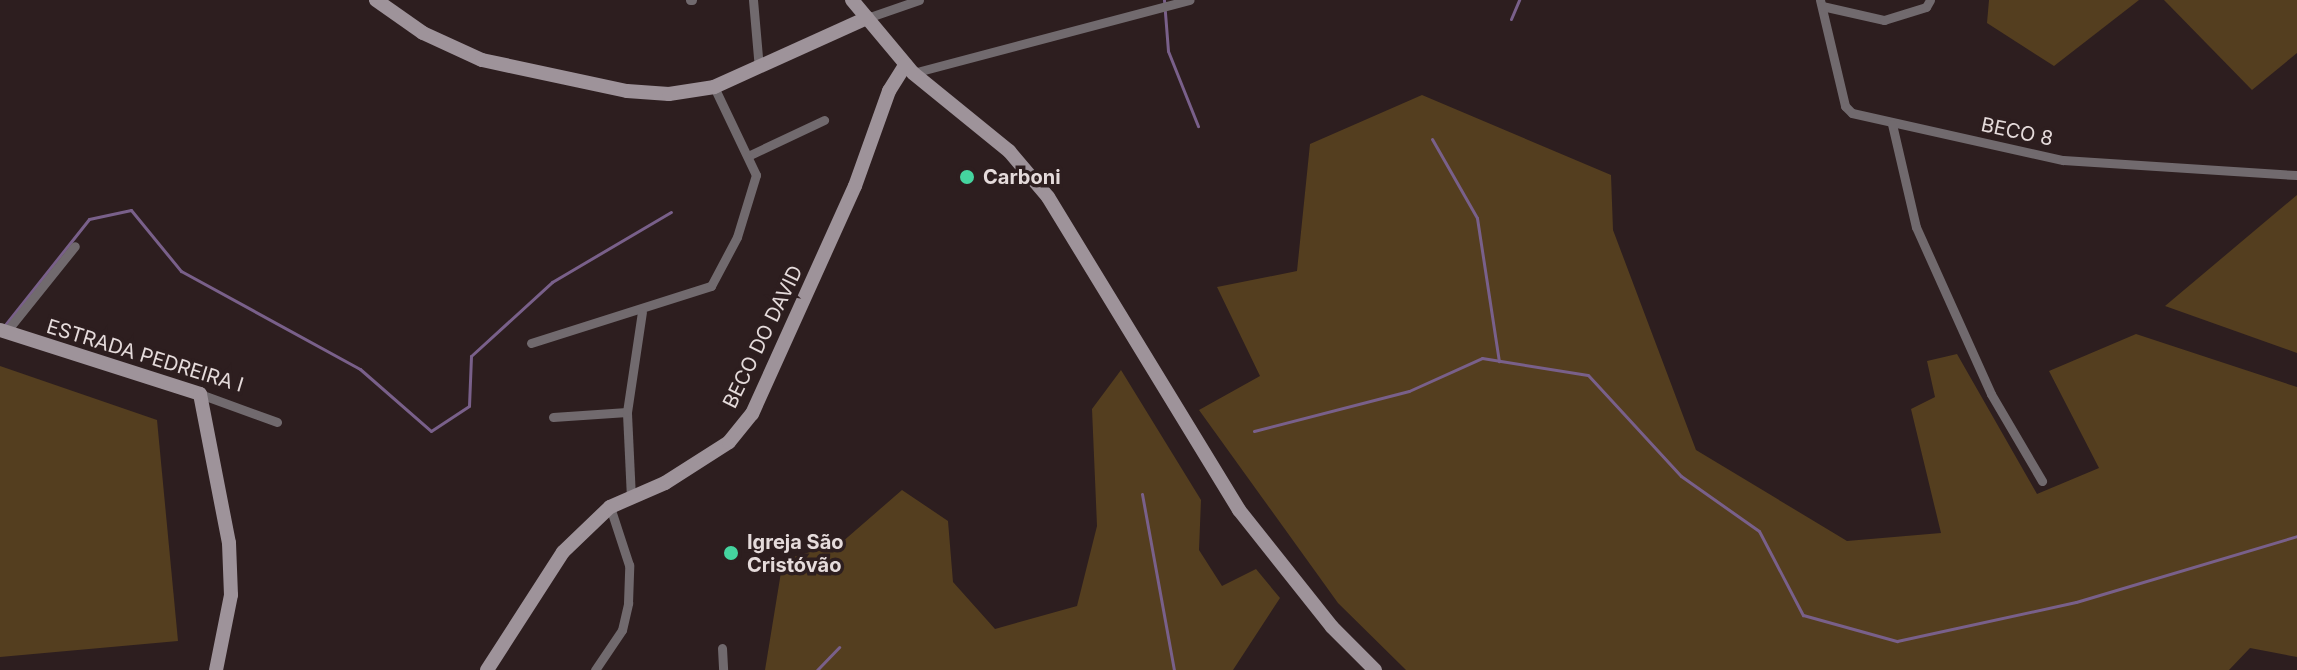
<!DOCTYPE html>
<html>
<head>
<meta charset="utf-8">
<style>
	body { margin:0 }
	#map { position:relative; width:2297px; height:670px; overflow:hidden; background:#2d1e1f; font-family:Inter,sans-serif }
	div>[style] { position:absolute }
	.green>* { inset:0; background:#543e1f }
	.stream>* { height:3px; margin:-1.5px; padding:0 1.5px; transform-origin:1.5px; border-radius:1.5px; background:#79608a }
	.street>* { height:9px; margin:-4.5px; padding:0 4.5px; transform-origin:4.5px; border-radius:4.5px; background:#716a6e }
	.secondary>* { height:14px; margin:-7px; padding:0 7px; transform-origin:7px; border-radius:7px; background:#9e939a }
	.dots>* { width:22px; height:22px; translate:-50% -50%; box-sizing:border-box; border:4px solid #2d1e1f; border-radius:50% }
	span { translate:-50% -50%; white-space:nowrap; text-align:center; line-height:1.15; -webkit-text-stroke:7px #2d1e1f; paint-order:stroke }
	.street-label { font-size:20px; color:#e5dbdb }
	.poi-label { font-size:20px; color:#e5dbdb; font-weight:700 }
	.left { translate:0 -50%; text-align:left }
</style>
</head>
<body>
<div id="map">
	<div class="green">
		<div style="clip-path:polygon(1989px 0,2139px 0,2054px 66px,1987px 23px)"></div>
		<div style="clip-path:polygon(2164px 0,2297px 0,2297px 53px,2252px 90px)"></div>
		<div style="clip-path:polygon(1422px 95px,1611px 175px,1613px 230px,1696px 450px,1847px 541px,1941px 533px,1911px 409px,1935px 397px,1927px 361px,1957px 354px,2037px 494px,2099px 468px,2049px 371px,2136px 334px,2297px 387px,2297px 657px,2250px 648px,2229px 670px,1406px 670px,1338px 603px,1199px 410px,1260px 376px,1217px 287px,1297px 271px,1310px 144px)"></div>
		<div style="clip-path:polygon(2297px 195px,2297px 353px,2165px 306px)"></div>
		<div style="clip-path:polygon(0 366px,157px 420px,178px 641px,0 657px)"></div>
		<div style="clip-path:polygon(1121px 370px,1201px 500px,1199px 550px,1222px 586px,1256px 569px,1280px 598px,1233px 670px,765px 670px,783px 560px,841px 543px,902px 490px,948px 521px,953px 582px,995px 629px,1077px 606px,1097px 526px,1092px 409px)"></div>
	</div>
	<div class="stream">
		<div style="left:1164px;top:0;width:51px;rotate:85.5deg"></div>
		<div style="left:1168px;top:51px;width:81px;rotate:68.2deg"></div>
		<div style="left:1511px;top:19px;width:21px;rotate:-67deg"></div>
		<div style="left:1432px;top:139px;width:91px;rotate:60.3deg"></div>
		<div style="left:1477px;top:218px;width:145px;rotate:81.3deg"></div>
		<div style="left:5px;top:325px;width:135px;rotate:-51.6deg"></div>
		<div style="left:89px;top:219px;width:43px;rotate:-12.1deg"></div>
		<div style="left:131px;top:210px;width:79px;rotate:50.7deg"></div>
		<div style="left:181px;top:271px;width:204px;rotate:28.7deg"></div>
		<div style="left:360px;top:369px;width:94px;rotate:41.1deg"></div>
		<div style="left:431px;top:431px;width:45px;rotate:-33.3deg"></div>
		<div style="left:469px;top:406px;width:50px;rotate:-87.7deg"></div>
		<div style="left:471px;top:356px;width:110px;rotate:-42.4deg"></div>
		<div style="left:552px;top:282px;width:138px;rotate:-30.5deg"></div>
		<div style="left:1254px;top:431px;width:160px;rotate:-14.5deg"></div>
		<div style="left:1409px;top:391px;width:80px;rotate:-24.3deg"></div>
		<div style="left:1482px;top:358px;width:107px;rotate:9.1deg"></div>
		<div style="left:1588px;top:375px;width:137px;rotate:47.4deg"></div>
		<div style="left:1681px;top:476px;width:95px;rotate:35.2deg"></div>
		<div style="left:1759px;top:531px;width:95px;rotate:62.4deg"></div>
		<div style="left:1803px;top:615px;width:98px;rotate:15.5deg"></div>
		<div style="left:1897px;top:641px;width:183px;rotate:-12.3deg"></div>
		<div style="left:2076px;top:602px;width:231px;rotate:-16.6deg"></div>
		<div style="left:1142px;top:494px;width:179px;rotate:79.7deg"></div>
		<div style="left:817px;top:670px;width:32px;rotate:-46deg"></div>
	</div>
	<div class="street">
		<div style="left:690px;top:0;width:2px"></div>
		<div style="left:753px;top:0;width:68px;rotate:85deg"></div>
		<div style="left:1820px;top:0;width:109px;rotate:76.7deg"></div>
		<div style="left:1845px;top:106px;width:10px;rotate:45deg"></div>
		<div style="left:1852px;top:113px;width:216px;rotate:12.6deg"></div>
		<div style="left:2063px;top:160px;width:234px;rotate:3.7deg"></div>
		<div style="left:1822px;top:6px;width:64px;rotate:12.7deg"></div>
		<div style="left:1884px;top:20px;width:44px;rotate:-17.2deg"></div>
		<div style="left:1926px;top:7px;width:8px;rotate:-60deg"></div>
		<div style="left:867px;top:18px;width:55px;rotate:-19.1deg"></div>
		<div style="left:913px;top:73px;width:286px;rotate:-14.8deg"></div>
		<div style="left:1892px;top:124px;width:106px;rotate:76.9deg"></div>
		<div style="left:1916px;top:227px;width:183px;rotate:65.8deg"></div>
		<div style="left:1991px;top:394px;width:101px;rotate:59.6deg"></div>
		<div style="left:750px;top:155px;width:82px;rotate:-25.3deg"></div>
		<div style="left:6px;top:332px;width:110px;rotate:-51.3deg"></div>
		<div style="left:531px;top:343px;width:189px;rotate:-17.6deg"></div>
		<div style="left:711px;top:286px;width:55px;rotate:-62deg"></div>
		<div style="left:737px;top:237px;width:65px;rotate:-73deg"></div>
		<div style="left:756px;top:175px;width:98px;rotate:-115.5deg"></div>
		<div style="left:200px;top:394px;width:82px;rotate:20deg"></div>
		<div style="left:553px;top:417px;width:74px;rotate:-3.9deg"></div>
		<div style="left:631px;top:498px;width:86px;rotate:-92.7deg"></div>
		<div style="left:627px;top:412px;width:101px;rotate:-81.5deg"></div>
		<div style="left:722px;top:648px;width:22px;rotate:87deg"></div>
		<div style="left:595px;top:670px;width:48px;rotate:-56deg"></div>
		<div style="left:622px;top:630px;width:28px;rotate:-77deg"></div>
		<div style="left:628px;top:603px;width:38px;rotate:-88deg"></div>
		<div style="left:629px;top:565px;width:61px;rotate:-108.1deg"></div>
	</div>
	<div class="secondary">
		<div style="left:376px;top:0;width:57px;rotate:35.1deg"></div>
		<div style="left:423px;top:33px;width:65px;rotate:24.6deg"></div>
		<div style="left:482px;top:60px;width:148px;rotate:12.1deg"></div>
		<div style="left:627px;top:91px;width:42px;rotate:4.1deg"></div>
		<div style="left:669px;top:94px;width:46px;rotate:-8.8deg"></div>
		<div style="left:714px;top:87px;width:168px;rotate:-24.3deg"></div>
		<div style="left:852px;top:0;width:95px;rotate:50.1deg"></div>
		<div style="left:913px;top:73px;width:124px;rotate:39.1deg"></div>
		<div style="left:1009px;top:151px;width:60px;rotate:49.7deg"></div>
		<div style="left:1048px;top:197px;width:367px;rotate:58.6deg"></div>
		<div style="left:1239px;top:510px;width:149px;rotate:51.5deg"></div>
		<div style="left:1332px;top:627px;width:61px;rotate:45deg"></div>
		<div style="left:0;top:330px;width:210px;rotate:17.7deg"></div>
		<div style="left:200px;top:394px;width:152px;rotate:79deg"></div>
		<div style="left:229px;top:543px;width:52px;rotate:87.8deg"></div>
		<div style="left:231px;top:595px;width:76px;rotate:101.3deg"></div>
		<div style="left:487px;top:670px;width:140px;rotate:-57.2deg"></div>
		<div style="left:563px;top:552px;width:65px;rotate:-43.8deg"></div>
		<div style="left:610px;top:507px;width:60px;rotate:-23.6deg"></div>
		<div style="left:665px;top:483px;width:76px;rotate:-32.6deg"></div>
		<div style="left:729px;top:442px;width:36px;rotate:-51deg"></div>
		<div style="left:752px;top:414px;width:250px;rotate:-65.7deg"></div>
		<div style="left:855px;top:186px;width:101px;rotate:-70.3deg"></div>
		<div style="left:889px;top:91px;width:31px;rotate:-58deg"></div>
	</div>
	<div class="dots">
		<div style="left:967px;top:177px;background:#45d49f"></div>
		<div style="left:731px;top:553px;background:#45d49f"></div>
	</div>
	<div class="street-label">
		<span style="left:2017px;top:132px;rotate:12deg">BECO 8</span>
		<span style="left:763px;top:337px;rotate:-64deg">BECO DO DAVID</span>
		<span style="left:145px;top:356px;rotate:17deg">ESTRADA PEDREIRA I</span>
	</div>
	<div class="poi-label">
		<span class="left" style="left:983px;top:177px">Carboni</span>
		<span class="left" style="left:747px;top:554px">Igreja São<br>Cristóvão</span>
	</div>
</div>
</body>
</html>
